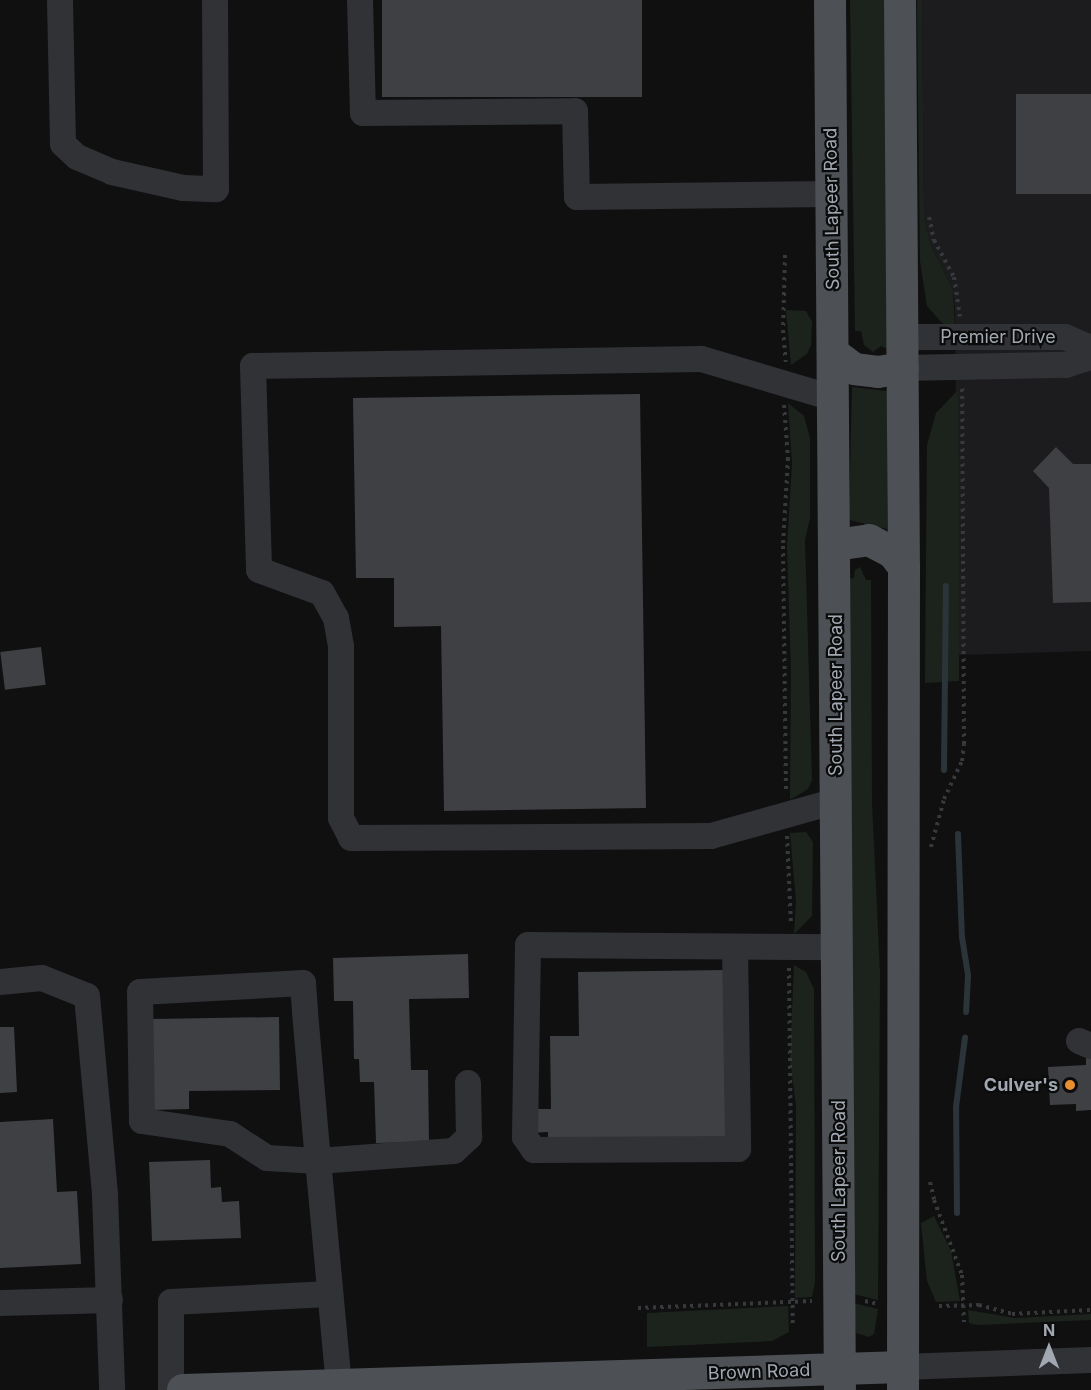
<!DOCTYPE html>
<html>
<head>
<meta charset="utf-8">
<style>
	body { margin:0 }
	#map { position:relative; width:1091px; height:1390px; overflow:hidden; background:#101011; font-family:Inter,sans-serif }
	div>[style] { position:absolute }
	.built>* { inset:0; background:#1c1c1e }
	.green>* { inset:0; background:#1c231c }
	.stream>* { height:6px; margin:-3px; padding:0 3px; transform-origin:3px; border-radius:3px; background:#2a3439 }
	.building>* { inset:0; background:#3f4044; transform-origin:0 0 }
	.path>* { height:4px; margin-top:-2px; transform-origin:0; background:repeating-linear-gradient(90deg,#37393d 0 3px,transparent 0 7.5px) }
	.minor>* { height:26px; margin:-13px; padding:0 13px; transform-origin:13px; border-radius:13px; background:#313236 }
	.major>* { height:32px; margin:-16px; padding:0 16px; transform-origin:16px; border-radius:16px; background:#4d5054 }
	.dots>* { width:16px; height:16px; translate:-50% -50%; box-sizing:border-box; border:3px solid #0b0b0c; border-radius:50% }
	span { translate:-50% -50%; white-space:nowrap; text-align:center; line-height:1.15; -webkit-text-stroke:4.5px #0b0b0c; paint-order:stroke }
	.street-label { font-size:18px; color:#a1a8b1 }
	.poi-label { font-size:18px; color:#a1a8b1; font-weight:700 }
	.right { translate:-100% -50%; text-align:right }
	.north { position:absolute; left:1019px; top:1318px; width:60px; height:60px; -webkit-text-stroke:4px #0b0b0c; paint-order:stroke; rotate:0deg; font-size:16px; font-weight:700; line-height:24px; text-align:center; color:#a1a8b1 }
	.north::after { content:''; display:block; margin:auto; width:21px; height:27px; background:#a1a8b1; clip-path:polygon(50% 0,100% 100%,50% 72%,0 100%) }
</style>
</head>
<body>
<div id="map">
	<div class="built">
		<div style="clip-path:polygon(922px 0,1091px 0,1091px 651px,958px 655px,955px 309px,953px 290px,931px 246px,924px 218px)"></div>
	</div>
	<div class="green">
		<div style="clip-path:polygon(850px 0,885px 0,887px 349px,881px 346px,873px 352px,864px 345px,861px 331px,855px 331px)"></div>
		<div style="clip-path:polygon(917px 0,922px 0,924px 218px,931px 246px,953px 290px,955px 328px,942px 323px,927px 306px,920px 261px)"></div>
		<div style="clip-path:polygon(786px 310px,806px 311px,812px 322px,811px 345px,807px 354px,791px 365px)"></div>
		<div style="clip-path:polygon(852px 387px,887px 391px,887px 529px,849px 520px)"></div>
		<div style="clip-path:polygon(958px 390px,959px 681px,925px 683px,927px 445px,936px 413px)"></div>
		<div style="clip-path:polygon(788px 403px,804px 416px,810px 438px,810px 518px,805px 540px,812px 780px,808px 789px,790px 800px,791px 672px,787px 546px,792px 464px)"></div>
		<div style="clip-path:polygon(860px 567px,866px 580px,871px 580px,872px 803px,880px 973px,878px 1300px,853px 1294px,848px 579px,854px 578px,855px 570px)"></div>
		<div style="clip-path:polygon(806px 832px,813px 842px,812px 916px,794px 934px,796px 902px,790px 833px)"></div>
		<div style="clip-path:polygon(794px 965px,806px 972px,814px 989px,815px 1282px,812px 1297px,795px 1298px,796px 1106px,790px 1059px)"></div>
		<div style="clip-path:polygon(934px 1216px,951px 1251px,960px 1301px,936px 1302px,927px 1281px,921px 1223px)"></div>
		<div style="clip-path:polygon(853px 1303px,878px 1309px,874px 1334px,869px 1337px,856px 1333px)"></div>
		<div style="clip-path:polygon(788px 1306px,789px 1332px,772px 1341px,647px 1347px,647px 1313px)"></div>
		<div style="clip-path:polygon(968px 1310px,1015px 1318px,1091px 1314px,1091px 1320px,977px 1325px,969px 1323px)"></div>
	</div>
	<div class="stream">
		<div style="left:944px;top:770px;width:184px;rotate:-89.4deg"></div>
		<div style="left:958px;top:834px;width:103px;rotate:87.8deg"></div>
		<div style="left:962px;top:937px;width:39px;rotate:81deg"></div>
		<div style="left:968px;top:976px;width:36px;rotate:93deg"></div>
		<div style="left:957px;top:1213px;width:106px;rotate:-90.5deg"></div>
		<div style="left:956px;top:1107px;width:70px;rotate:-82.6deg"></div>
	</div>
	<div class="building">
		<div style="left:382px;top:0;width:260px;height:97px"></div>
		<div style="left:1091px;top:94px;width:100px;height:75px;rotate:90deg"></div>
		<div style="clip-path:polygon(640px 394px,646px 808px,444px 811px,441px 626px,394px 627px,394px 578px,356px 578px,353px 398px)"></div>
		<div style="clip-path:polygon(1056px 447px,1073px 464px,1091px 464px,1091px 602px,1053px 603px,1049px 488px,1033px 471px)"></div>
		<div style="left:41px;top:647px;width:38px;height:41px;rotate:83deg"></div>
		<div style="clip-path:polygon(468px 954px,469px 998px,409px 999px,411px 1070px,428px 1070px,429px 1142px,376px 1143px,374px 1082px,360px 1082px,359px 1059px,354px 1059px,353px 1001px,334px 1001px,333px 958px)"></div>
		<div style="clip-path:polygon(725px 970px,727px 1139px,548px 1141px,548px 1132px,530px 1133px,530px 1109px,551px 1109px,550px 1036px,579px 1036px,578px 972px)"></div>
		<div style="clip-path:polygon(279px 1017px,280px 1090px,189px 1091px,189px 1109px,152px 1110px,151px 1019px)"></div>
		<div style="clip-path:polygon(0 1027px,14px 1027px,17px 1092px,0 1093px)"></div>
		<div style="clip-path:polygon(1086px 1058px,1091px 1058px,1091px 1110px,1076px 1111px,1076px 1104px,1050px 1105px,1048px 1067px,1086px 1065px)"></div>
		<div style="clip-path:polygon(53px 1119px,57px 1192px,77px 1191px,81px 1264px,0 1268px,0 1122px)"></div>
		<div style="clip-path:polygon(210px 1160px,211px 1188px,221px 1187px,222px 1202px,239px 1201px,241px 1238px,152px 1241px,149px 1162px)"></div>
	</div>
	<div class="path">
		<div style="left:929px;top:217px;width:24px;rotate:78deg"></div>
		<div style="left:934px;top:240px;width:42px;rotate:61.6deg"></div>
		<div style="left:954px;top:277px;width:40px;rotate:81.5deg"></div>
		<div style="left:785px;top:255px;width:75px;rotate:91.5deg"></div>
		<div style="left:783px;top:330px;width:32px;rotate:85deg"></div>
		<div style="left:784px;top:405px;width:53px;rotate:85.7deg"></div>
		<div style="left:788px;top:458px;width:88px;rotate:93.3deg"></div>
		<div style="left:783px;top:546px;width:247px;rotate:89.3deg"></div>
		<div style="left:787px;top:836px;width:88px;rotate:87.4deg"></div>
		<div style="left:931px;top:847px;width:50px;rotate:-74.8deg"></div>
		<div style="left:944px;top:799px;width:42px;rotate:-64.7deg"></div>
		<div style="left:962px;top:761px;width:17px;rotate:-83deg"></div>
		<div style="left:964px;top:744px;width:357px;rotate:-90.3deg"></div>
		<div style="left:789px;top:968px;width:360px;rotate:89.4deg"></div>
		<div style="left:930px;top:1182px;width:18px;rotate:77deg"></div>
		<div style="left:934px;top:1200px;width:80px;rotate:69.5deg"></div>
		<div style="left:962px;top:1275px;width:47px;rotate:87.6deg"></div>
		<div style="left:865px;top:1301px;width:13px;rotate:13deg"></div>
		<div style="left:939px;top:1306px;width:40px;rotate:-1.4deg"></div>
		<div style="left:979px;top:1305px;width:34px;rotate:15deg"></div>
		<div style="left:1012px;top:1314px;width:79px;rotate:-2.9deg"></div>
		<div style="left:638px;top:1308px;width:174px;rotate:-2.3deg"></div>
	</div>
	<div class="minor">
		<div style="left:60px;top:0;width:144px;rotate:88.8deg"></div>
		<div style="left:63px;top:144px;width:19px;rotate:43deg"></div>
		<div style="left:77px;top:157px;width:38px;rotate:23deg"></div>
		<div style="left:112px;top:172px;width:73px;rotate:12.7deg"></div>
		<div style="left:183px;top:188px;width:33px;rotate:2deg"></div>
		<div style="left:216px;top:189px;width:189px;rotate:-90.3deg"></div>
		<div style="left:360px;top:0;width:113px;rotate:88.5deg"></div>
		<div style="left:363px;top:113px;width:212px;rotate:-0.5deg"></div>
		<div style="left:575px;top:111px;width:86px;rotate:88.7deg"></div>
		<div style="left:577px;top:197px;width:254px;rotate:-0.7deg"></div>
		<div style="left:903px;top:337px;width:162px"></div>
		<div style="left:1065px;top:337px;width:28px;rotate:23deg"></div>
		<div style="left:903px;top:368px;width:163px;rotate:-1.1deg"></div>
		<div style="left:1066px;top:365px;width:26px;rotate:-18deg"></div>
		<div style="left:833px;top:398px;width:138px;rotate:-163.5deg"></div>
		<div style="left:701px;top:359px;width:448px;rotate:179.1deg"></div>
		<div style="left:253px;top:366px;width:204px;rotate:88.3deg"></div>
		<div style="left:259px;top:570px;width:67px;rotate:20.1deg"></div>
		<div style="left:322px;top:593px;width:29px;rotate:61deg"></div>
		<div style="left:336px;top:618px;width:28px;rotate:80deg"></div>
		<div style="left:341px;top:646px;width:172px;rotate:90deg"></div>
		<div style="left:341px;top:818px;width:22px;rotate:63deg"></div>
		<div style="left:351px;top:838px;width:360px;rotate:-0.3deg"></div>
		<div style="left:711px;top:836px;width:130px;rotate:-15.6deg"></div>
		<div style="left:735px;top:947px;width:202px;rotate:89.1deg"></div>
		<div style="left:738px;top:1149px;width:204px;rotate:179.7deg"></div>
		<div style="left:534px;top:1150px;width:16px;rotate:-125deg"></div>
		<div style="left:525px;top:1137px;width:192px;rotate:-89.1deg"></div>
		<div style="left:528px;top:945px;width:309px;rotate:0.4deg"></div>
		<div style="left:0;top:982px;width:42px;rotate:-5.4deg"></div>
		<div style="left:42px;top:978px;width:48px;rotate:21.8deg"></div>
		<div style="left:87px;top:996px;width:200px;rotate:84.8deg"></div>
		<div style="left:105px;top:1195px;width:195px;rotate:87.9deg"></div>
		<div style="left:1079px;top:1041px;width:13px;rotate:23deg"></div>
		<div style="left:0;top:1303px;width:110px;rotate:-1.6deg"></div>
		<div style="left:903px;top:1367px;width:188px;rotate:-2.1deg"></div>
		<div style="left:339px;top:1386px;width:226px;rotate:-95.3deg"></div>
		<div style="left:318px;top:1161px;width:151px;rotate:-95deg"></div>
		<div style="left:305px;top:1011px;width:28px;rotate:-94deg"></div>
		<div style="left:303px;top:983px;width:163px;rotate:176.8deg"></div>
		<div style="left:140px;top:992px;width:129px;rotate:89.1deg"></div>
		<div style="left:142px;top:1121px;width:89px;rotate:8.4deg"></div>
		<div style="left:230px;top:1134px;width:44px;rotate:33deg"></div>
		<div style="left:267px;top:1158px;width:51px;rotate:3.4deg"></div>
		<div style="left:318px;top:1161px;width:136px;rotate:-4.2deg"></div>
		<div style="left:454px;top:1151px;width:21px;rotate:-43deg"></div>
		<div style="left:469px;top:1137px;width:54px;rotate:-91.1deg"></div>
		<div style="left:171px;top:1390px;width:88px;rotate:-90deg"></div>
		<div style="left:171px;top:1302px;width:159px;rotate:-2.9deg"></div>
	</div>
	<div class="major">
		<div style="left:830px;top:0;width:1390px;rotate:89.59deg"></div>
		<div style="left:900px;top:0;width:567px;rotate:89.6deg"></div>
		<div style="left:904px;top:567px;width:823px;rotate:90.07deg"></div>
		<div style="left:833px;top:353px;width:26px;rotate:37deg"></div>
		<div style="left:854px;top:369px;width:24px;rotate:7deg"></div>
		<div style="left:878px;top:372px;width:25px;rotate:-9deg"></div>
		<div style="left:835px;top:545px;width:34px;rotate:-8deg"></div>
		<div style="left:869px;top:540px;width:27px;rotate:28deg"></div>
		<div style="left:893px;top:553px;width:18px;rotate:52deg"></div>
		<div style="left:183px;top:1390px;width:720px;rotate:-1.83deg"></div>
	</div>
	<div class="dots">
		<div style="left:1070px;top:1085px;background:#e79032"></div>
	</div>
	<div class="street-label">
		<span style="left:832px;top:209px;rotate:-91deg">South Lapeer Road</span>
		<span style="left:998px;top:337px">Premier Drive</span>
		<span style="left:836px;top:695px;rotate:-90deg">South Lapeer Road</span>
		<span style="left:839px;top:1181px;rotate:-90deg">South Lapeer Road</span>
		<span style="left:759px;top:1372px;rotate:-2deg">Brown Road</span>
	</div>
	<div class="poi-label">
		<span class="right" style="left:1058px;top:1085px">Culver's</span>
	</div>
	<div class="north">N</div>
</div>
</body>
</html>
